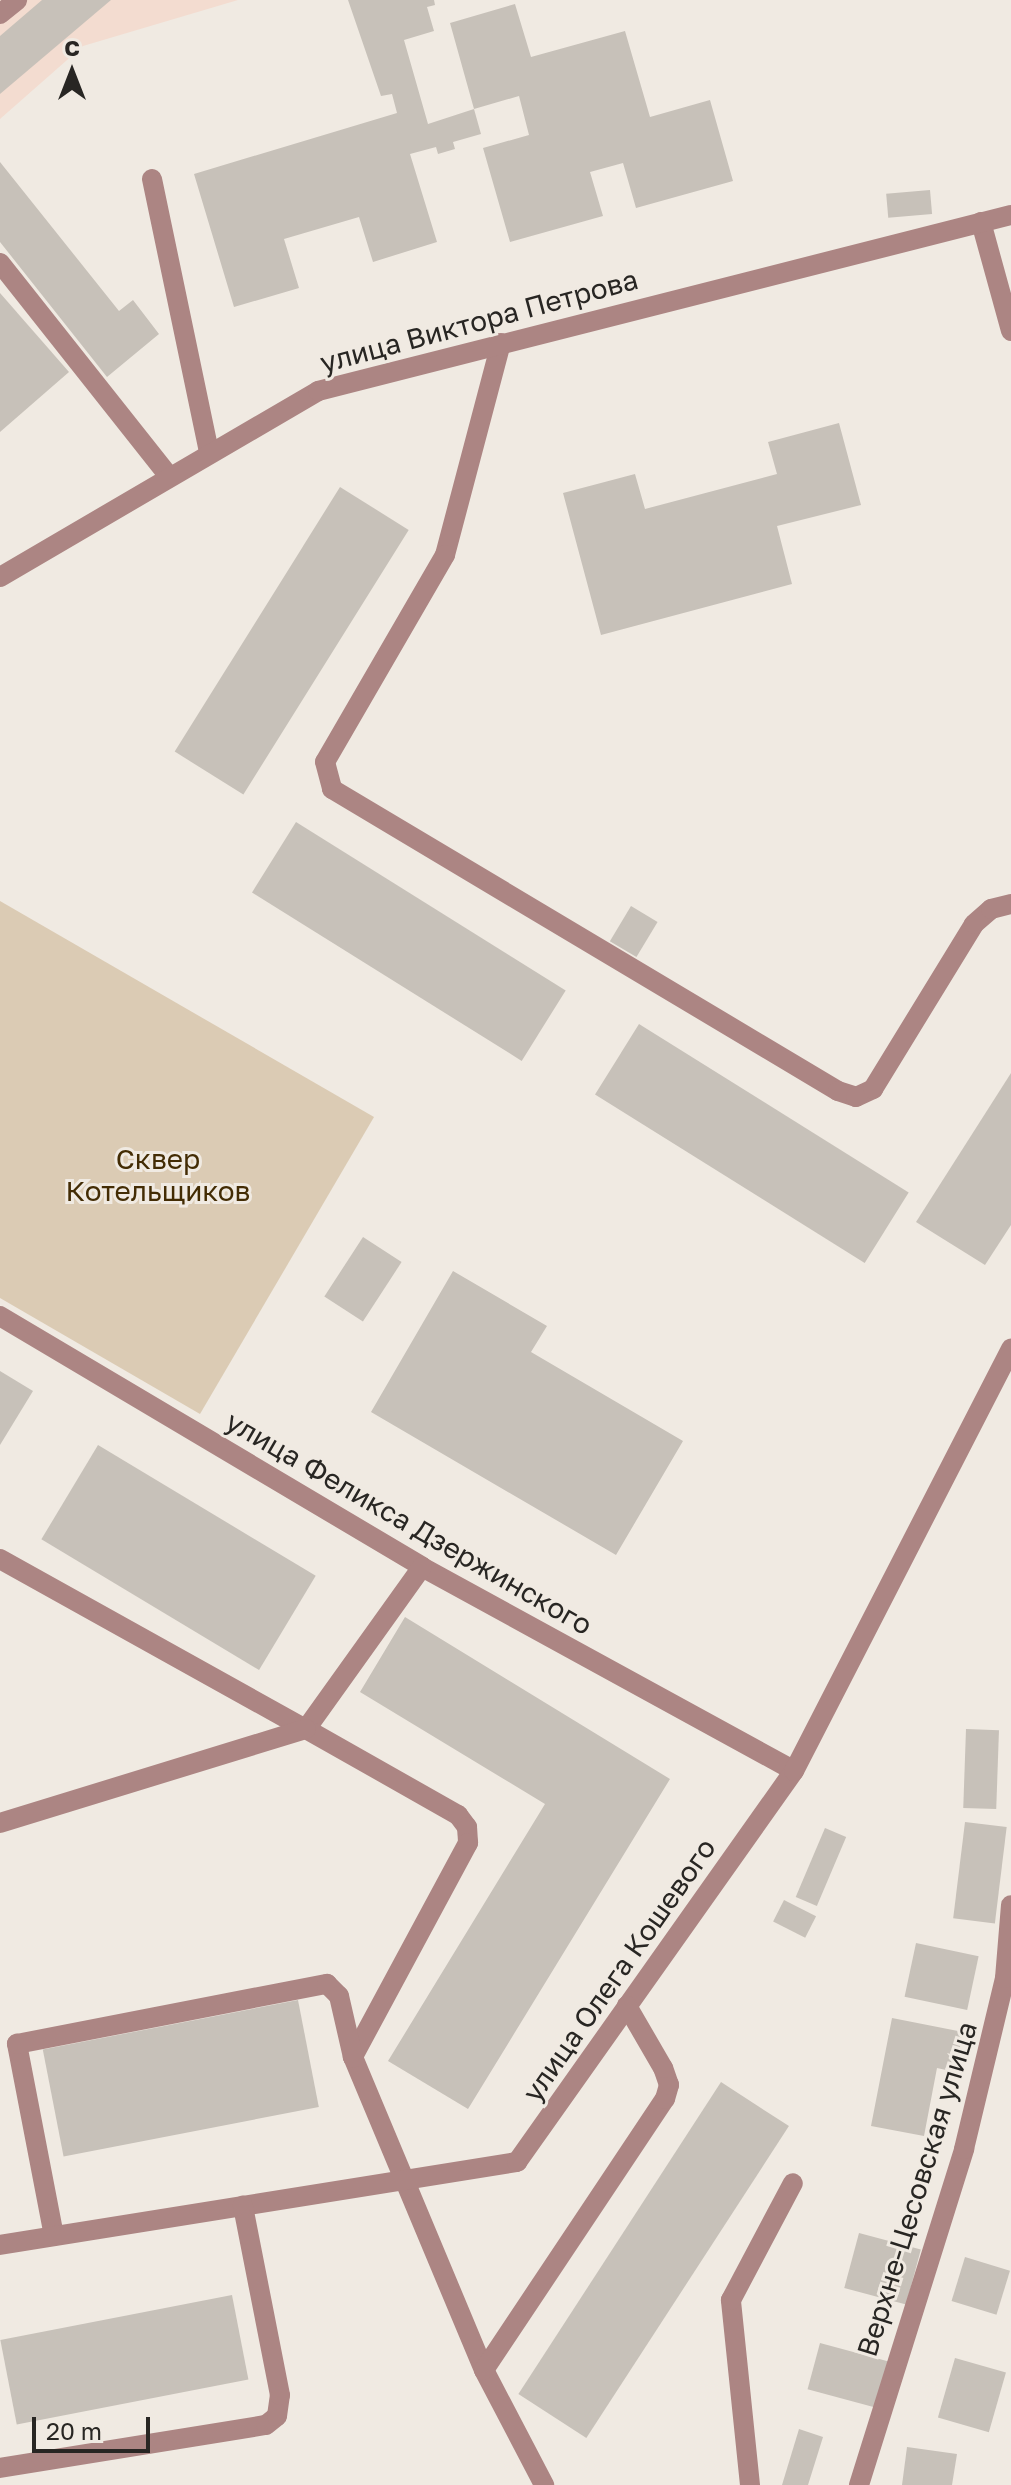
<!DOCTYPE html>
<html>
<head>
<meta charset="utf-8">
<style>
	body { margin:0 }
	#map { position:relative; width:1011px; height:2485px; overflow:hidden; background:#f0eae2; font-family:"Golos Text",sans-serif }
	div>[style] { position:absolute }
	.industrial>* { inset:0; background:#f3dcd0 }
	.green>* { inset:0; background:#dbcbb4 }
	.building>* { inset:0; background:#c7c1b9; transform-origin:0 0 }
	.minor>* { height:20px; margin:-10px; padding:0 10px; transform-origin:10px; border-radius:10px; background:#ac8583 }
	span { translate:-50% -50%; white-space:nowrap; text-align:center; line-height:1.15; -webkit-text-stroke:6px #f0eae2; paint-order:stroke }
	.street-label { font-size:28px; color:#282623 }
	.park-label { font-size:28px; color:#432c04 }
	.north { position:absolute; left:32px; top:32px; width:80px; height:80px; -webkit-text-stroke:6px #f0eae2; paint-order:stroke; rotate:0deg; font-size:22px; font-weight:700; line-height:32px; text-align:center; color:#282623 }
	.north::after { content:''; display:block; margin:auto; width:28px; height:36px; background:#282623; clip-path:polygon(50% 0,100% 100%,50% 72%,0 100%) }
	.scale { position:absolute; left:32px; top:2417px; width:118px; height:36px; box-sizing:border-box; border:4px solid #282623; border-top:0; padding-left:10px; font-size:24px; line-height:28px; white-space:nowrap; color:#282623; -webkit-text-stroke:6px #f0eae2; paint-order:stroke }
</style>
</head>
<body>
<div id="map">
	<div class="industrial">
		<div style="clip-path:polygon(0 0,238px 0,83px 46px,0 119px)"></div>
	</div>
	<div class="green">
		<div style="clip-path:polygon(0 901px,374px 1117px,200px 1414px,0 1298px)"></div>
	</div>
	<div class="building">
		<div style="clip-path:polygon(42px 0,111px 0,0 94px,0 36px)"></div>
		<div style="clip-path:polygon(348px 0,434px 0,435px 5px,427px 7px,434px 31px,404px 40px,428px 124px,474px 109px,481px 134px,453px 142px,455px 149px,438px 154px,436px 147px,410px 154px,437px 242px,373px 262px,359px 217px,284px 239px,299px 288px,234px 307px,194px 174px,397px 113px,392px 94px,381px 96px)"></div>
		<div style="clip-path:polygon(515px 4px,531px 57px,625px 31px,650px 117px,710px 100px,733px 181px,636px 208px,623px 163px,590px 172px,603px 216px,510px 242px,483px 148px,529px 135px,519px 96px,474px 109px,450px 23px)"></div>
		<div style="clip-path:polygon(0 162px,119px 311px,133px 300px,159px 334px,107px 377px,0 242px)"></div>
		<div style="left:930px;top:190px;width:24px;height:44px;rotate:85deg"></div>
		<div style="clip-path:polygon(0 293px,69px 372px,0 432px)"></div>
		<div style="clip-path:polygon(839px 423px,861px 505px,777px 526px,792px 584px,601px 635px,563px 493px,635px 474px,645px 509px,777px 474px,768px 442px)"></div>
		<div style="left:340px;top:487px;width:81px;height:312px;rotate:32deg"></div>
		<div style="left:296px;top:822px;width:318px;height:83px;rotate:32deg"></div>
		<div style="left:631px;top:906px;width:31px;height:41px;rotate:31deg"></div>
		<div style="left:639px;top:1024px;width:318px;height:83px;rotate:32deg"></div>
		<div style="clip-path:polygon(1011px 1073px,1011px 1225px,985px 1265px,916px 1222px)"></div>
		<div style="left:363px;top:1237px;width:46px;height:71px;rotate:33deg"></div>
		<div style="clip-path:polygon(453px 1271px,547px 1326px,531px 1352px,683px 1441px,616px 1555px,371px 1412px)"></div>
		<div style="clip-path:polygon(0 1371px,33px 1391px,0 1445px)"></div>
		<div style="left:98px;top:1445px;width:254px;height:110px;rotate:31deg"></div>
		<div style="clip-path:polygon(405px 1617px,670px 1779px,468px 2109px,388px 2061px,545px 1804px,360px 1692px)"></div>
		<div style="left:966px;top:1729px;width:33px;height:79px;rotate:2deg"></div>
		<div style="left:965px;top:1822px;width:42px;height:97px;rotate:7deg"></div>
		<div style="left:825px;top:1828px;width:23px;height:75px;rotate:23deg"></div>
		<div style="left:784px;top:1900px;width:36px;height:24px;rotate:27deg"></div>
		<div style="left:916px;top:1943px;width:64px;height:55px;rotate:12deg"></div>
		<div style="left:298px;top:2000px;width:109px;height:260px;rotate:79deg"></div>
		<div style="clip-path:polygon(892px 2018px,963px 2032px,955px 2072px,937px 2068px,924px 2136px,871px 2126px)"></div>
		<div style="left:721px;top:2082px;width:81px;height:372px;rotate:33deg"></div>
		<div style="left:859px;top:2233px;width:64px;height:57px;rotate:15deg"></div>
		<div style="left:965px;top:2257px;width:47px;height:46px;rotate:17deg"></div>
		<div style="left:232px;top:2295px;width:86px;height:236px;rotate:79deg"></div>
		<div style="left:820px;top:2343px;width:72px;height:48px;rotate:15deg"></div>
		<div style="left:955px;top:2358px;width:53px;height:62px;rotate:16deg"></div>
		<div style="clip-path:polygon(799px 2429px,823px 2437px,808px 2485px,782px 2485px)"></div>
		<div style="clip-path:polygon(907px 2447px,957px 2454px,952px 2485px,902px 2485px)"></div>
	</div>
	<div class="minor">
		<div style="left:0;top:14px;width:22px;rotate:-39deg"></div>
		<div style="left:152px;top:179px;width:279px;rotate:78.2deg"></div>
		<div style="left:981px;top:222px;width:113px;rotate:74.6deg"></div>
		<div style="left:0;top:263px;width:272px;rotate:51.6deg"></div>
		<div style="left:501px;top:343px;width:219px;rotate:104.8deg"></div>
		<div style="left:445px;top:555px;width:239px;rotate:120.1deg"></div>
		<div style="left:325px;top:762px;width:28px;rotate:75deg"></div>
		<div style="left:332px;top:789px;width:589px;rotate:30.83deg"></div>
		<div style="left:838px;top:1091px;width:19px;rotate:18deg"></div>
		<div style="left:856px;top:1097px;width:19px;rotate:-25deg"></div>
		<div style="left:873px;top:1089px;width:193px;rotate:-58.5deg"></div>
		<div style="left:974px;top:924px;width:23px;rotate:-41deg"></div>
		<div style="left:991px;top:909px;width:21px;rotate:-14deg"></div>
		<div style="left:0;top:577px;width:368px;rotate:-30.3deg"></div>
		<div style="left:318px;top:391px;width:715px;rotate:-14.25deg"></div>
		<div style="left:0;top:1316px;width:491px;rotate:30.7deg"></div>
		<div style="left:422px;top:1567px;width:424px;rotate:28.7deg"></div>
		<div style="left:0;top:1559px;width:350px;rotate:29.1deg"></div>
		<div style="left:422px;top:1567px;width:199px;rotate:125.6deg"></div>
		<div style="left:306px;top:1729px;width:175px;rotate:29.5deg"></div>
		<div style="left:458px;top:1815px;width:15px;rotate:53deg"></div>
		<div style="left:467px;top:1827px;width:16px;rotate:86deg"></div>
		<div style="left:468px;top:1843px;width:243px;rotate:118.3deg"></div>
		<div style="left:353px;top:2057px;width:339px;rotate:67.3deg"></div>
		<div style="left:484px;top:2370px;width:130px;rotate:62.4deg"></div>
		<div style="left:0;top:1823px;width:320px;rotate:-17.1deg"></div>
		<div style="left:54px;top:2236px;width:196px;rotate:-100.9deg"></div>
		<div style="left:17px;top:2044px;width:316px;rotate:-11deg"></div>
		<div style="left:327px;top:1984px;width:17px;rotate:45deg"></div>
		<div style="left:339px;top:1996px;width:63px;rotate:77.1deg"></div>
		<div style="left:0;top:2245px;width:524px;rotate:-9.12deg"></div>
		<div style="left:517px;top:2162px;width:479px;rotate:-54.7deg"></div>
		<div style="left:794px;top:1771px;width:475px;rotate:-62.8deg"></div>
		<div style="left:484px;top:2370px;width:326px;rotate:-56.3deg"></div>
		<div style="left:665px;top:2099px;width:15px;rotate:-74deg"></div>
		<div style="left:669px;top:2085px;width:18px;rotate:-109deg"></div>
		<div style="left:663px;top:2068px;width:72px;rotate:-120.1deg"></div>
		<div style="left:0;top:2468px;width:269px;rotate:-9.2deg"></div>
		<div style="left:266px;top:2425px;width:14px;rotate:-39deg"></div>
		<div style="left:277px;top:2416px;width:21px;rotate:-82deg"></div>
		<div style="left:280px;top:2395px;width:193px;rotate:-101.1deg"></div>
		<div style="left:750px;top:2485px;width:186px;rotate:-95.9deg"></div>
		<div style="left:731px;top:2300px;width:132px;rotate:-62.1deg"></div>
		<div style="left:859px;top:2485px;width:352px;rotate:-72.6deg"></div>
		<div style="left:964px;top:2149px;width:176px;rotate:-76.5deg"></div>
		<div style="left:1005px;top:1978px;width:73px;rotate:-85.3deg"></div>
	</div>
	<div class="street-label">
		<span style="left:479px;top:321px;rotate:-15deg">улица Виктора Петрова</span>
		<span style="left:409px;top:1523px;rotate:30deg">улица Феликса Дзержинского</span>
		<span style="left:619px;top:1970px;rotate:-55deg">улица Олега Кошевого</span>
		<span style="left:917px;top:2189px;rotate:-73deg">Верхне-Цесовская улица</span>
	</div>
	<div class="park-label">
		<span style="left:158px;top:1175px">Сквер<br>Котельщиков</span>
	</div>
	<div class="north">С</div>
	<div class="scale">20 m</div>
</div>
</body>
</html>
